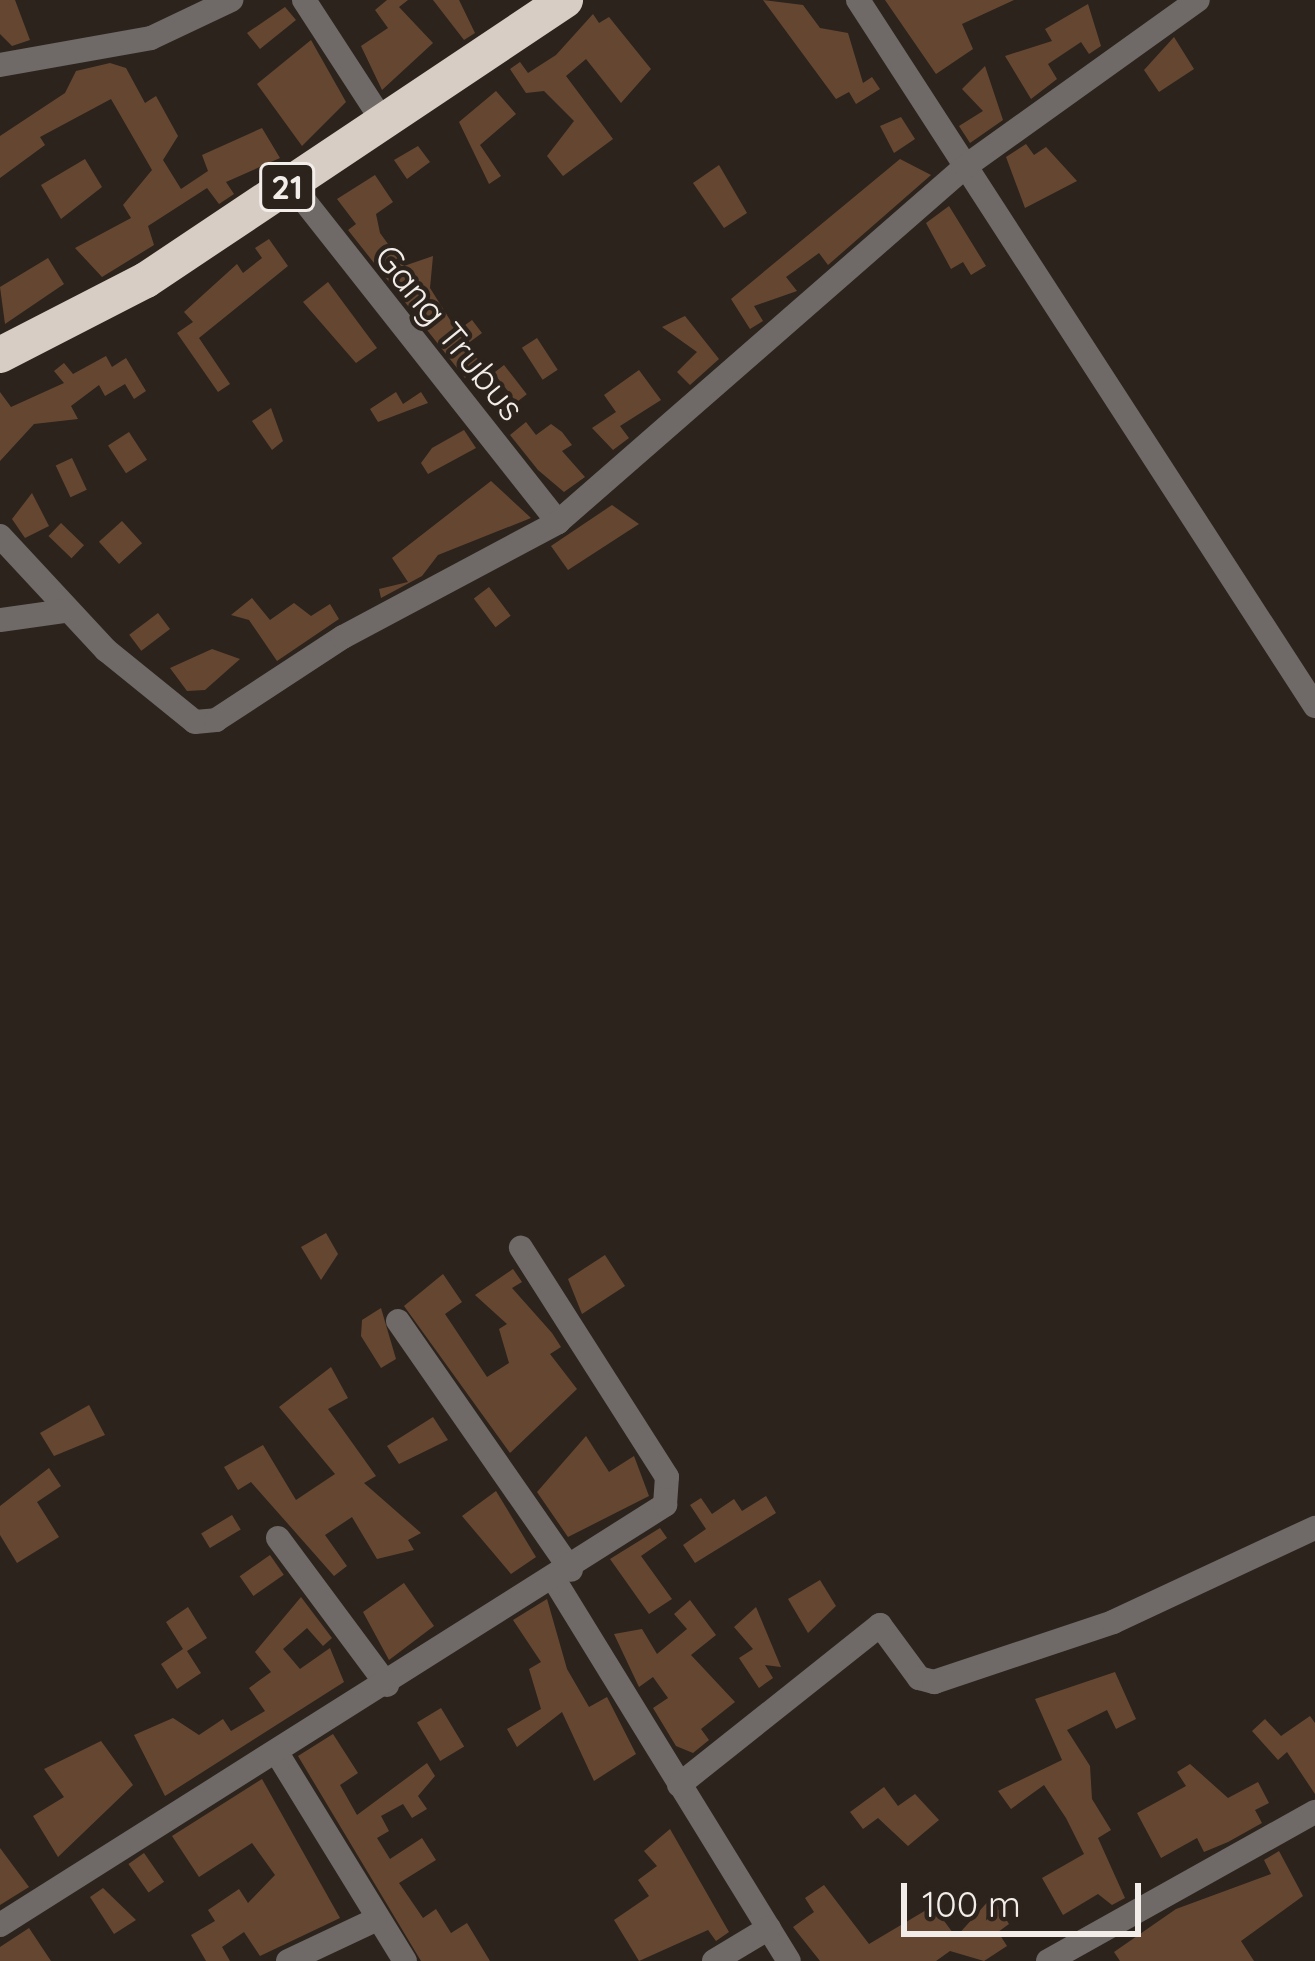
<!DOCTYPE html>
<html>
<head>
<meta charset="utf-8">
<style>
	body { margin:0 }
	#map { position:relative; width:1315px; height:1961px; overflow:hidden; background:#2c231d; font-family:Quicksand,sans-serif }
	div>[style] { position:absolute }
	.building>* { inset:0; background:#654731; transform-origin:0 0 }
	.minor>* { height:24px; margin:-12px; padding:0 12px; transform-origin:12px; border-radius:12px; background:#6f6a67 }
	.highway>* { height:36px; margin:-18px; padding:0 18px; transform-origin:18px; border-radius:18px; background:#d8cdc4 }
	span { translate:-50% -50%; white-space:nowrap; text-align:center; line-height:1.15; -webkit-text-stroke:9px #2c231d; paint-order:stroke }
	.shield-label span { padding:3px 9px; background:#2c231d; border:3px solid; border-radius:9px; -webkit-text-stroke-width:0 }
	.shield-label { font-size:33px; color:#f3ede9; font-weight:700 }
	.street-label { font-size:36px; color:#f3ede9 }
	.scale { position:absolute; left:901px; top:1883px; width:240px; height:54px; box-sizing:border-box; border:6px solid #f3ede9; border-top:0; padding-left:15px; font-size:36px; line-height:42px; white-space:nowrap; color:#f3ede9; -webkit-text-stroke:9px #2c231d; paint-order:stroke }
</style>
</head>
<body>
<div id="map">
	<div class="building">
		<div style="clip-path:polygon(0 0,15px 0,30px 40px,12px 46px,0 34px)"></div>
		<div style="clip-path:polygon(387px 0,408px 0,399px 7px,433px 43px,382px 90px,361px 46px,388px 28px,375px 10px)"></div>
		<div style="clip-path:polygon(433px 0,459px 0,475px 33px,464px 40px)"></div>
		<div style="clip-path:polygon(763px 0,803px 5px,820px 28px,848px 33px,863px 83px,872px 77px,880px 89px,856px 104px,849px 92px,836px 99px)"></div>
		<div style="clip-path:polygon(885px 0,1014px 0,962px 24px,973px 49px,936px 74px)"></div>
		<div style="clip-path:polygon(1088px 4px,1101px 46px,1089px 54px,1081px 42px,1048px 64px,1057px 79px,1031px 99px,1005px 56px,1052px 41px,1045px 29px)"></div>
		<div style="clip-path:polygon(285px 7px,296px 20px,260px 49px,247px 33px)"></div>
		<div style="clip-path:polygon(593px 14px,599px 23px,609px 17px,651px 69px,621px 103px,586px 59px,566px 76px,613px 139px,563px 176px,547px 156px,574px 121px,544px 91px,526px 93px,510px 69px,520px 62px,528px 73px,556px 55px)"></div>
		<div style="clip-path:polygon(1174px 37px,1194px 69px,1159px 92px,1144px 70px)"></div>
		<div style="clip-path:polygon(311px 40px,346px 102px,302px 146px,257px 84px)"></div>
		<div style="clip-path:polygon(110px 63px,126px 68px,145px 103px,156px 96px,178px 136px,163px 160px,181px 189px,208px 171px,202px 155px,262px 128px,280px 158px,226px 182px,234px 194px,219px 204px,207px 188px,148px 226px,154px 245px,102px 277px,75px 248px,131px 218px,123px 205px,152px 170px,111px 99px,40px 137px,45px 145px,0 178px,0 136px,65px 93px,76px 71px)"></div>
		<div style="clip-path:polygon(985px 66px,1003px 120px,970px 143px,959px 126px,983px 111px,962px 89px)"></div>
		<div style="clip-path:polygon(496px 91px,516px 114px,480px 145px,501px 176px,489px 184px,459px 122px)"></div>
		<div style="clip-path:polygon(901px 117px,915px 139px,894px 153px,880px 126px)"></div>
		<div style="clip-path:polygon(1026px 144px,1034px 155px,1046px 147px,1077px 181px,1025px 208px,1006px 157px)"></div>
		<div style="clip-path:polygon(418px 146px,430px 162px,407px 179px,394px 160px)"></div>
		<div style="clip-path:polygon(85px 159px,102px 187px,61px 219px,41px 185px)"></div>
		<div style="clip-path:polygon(900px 159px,931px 175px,828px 265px,819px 253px,786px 277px,797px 291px,754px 306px,763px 321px,750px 329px,731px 299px)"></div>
		<div style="clip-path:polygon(719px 165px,747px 213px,724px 228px,693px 183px)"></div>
		<div style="clip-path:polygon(375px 175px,393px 202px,376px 214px,380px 233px,404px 266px,433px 256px,430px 288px,457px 331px,472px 320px,482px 333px,463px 347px,479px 360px,465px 378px,348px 230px,356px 224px,337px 199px)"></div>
		<div style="clip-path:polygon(949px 206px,986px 266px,971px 275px,963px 262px,951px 269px,926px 223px)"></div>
		<div style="clip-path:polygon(269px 239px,288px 266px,199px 338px,230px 384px,218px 392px,177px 333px,193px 322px,184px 312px,237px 264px,243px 273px,262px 258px,255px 248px)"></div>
		<div style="clip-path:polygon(48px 258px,64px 284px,5px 324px,0 287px)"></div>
		<div style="clip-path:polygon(328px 282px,377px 348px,356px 363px,303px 302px)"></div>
		<div style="clip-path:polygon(685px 316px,719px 359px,690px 385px,677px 372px,697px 352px,662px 327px)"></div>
		<div style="left:537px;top:338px;width:38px;height:18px;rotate:57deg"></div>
		<div style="clip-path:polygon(106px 356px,112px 367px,126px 358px,146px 391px,134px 399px,125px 384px,105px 396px,99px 385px,71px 406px,78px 419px,34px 424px,0 461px,0 392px,11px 407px,64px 383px,54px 371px,64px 363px,73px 374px)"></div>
		<div style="left:504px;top:365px;width:37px;height:13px;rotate:52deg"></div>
		<div style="clip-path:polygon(639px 370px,661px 400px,620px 426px,629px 438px,613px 450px,592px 428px,616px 412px,604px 395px)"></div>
		<div style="clip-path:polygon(396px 392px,403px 404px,421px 392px,428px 403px,378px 422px,370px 409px)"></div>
		<div style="clip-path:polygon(271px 408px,283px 441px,272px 450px,252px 421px)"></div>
		<div style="clip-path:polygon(526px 422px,536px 435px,551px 424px,562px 432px,572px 445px,562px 451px,585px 477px,564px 492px,538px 470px,510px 435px)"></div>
		<div style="clip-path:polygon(464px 430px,476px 448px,428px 474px,421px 463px,432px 448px)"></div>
		<div style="left:129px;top:432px;width:33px;height:25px;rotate:57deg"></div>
		<div style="left:72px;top:458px;width:35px;height:18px;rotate:65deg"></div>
		<div style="clip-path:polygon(491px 481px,531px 518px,438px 555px,422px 576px,381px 598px,379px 589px,408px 582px,392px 558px)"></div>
		<div style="clip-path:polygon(32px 493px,49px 526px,25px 538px,12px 519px)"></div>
		<div style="clip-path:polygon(612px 505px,639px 524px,568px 570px,551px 546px)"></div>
		<div style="left:122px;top:521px;width:30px;height:31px;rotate:48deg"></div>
		<div style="left:61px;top:523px;width:32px;height:18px;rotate:44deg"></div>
		<div style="left:489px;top:587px;width:36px;height:19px;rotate:53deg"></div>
		<div style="clip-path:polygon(252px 598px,270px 620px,294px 603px,311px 616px,330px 604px,339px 619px,277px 661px,249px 620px,231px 615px)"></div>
		<div style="left:158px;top:613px;width:20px;height:36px;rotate:53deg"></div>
		<div style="clip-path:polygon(212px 649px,240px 659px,205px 690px,187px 691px,170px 668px)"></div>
		<div style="clip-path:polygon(326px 1233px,338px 1254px,321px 1280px,301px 1247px)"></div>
		<div style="clip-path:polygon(605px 1255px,625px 1286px,582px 1314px,568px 1279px)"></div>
		<div style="clip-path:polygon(513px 1269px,522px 1282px,512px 1288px,552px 1333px,561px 1347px,550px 1354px,577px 1389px,510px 1453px,404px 1306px,443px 1274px,462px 1302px,445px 1314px,487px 1377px,509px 1363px,499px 1329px,507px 1324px,475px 1295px)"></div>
		<div style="clip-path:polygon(381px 1308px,396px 1359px,381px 1368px,361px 1336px,362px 1320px)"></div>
		<div style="clip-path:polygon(331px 1367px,348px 1398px,328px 1409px,376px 1476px,364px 1483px,421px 1533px,408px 1540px,414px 1550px,377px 1559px,352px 1517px,325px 1535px,347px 1566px,334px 1576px,251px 1482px,238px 1490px,224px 1467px,263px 1445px,296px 1500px,335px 1474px,279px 1407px)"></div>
		<div style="clip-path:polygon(89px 1405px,105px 1435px,54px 1456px,40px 1433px)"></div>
		<div style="clip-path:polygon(433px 1417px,448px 1440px,399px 1464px,387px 1446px)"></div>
		<div style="clip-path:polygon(586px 1436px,609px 1472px,634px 1456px,649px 1496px,568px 1537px,537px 1492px)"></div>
		<div style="clip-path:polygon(49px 1468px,61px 1486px,37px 1502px,59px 1537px,17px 1563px,0 1535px,0 1506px)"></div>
		<div style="clip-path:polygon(496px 1491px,536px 1557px,511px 1574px,462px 1516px)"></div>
		<div style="clip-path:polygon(766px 1496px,776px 1513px,695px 1563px,683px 1545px,706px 1529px,690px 1505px,701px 1498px,712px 1514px,734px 1499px,742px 1511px)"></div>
		<div style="left:232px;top:1515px;width:17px;height:36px;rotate:59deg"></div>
		<div style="clip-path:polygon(660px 1528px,667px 1538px,641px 1556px,672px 1599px,649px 1614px,610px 1559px)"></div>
		<div style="left:270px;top:1555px;width:24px;height:37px;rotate:55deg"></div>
		<div style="clip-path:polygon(820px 1580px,836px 1606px,808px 1633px,788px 1599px)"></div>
		<div style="clip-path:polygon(404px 1583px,434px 1626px,389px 1660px,363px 1612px)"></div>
		<div style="clip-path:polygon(301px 1597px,332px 1638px,323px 1646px,307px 1628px,283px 1649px,300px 1669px,330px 1648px,344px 1682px,165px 1796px,134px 1735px,173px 1718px,199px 1735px,223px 1719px,231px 1731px,265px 1711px,249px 1688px,271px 1672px,255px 1652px)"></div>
		<div style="clip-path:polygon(547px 1599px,567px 1669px,589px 1707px,607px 1697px,636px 1754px,594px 1781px,562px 1712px,517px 1747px,507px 1729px,541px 1709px,529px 1669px,541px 1662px,513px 1620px)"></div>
		<div style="clip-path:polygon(690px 1600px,716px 1635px,691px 1655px,735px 1702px,701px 1729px,709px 1740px,693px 1753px,676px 1746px,653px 1708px,668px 1698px,653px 1677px,639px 1687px,614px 1634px,642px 1629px,657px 1654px,687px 1629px,674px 1614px)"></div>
		<div style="clip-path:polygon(188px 1607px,207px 1638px,187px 1651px,201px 1673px,177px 1689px,161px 1664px,183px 1649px,166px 1622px)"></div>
		<div style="clip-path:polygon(756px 1607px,781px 1667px,765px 1665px,773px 1678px,759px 1688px,739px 1658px,753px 1649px,734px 1627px)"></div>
		<div style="clip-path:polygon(1115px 1672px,1136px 1719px,1116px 1729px,1107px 1710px,1067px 1730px,1090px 1766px,1092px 1799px,1111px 1830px,1098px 1838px,1125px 1898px,1112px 1905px,1098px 1894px,1063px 1915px,1042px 1878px,1084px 1854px,1066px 1818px,1044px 1785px,1011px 1809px,998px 1791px,1062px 1760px,1035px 1699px)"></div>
		<div style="left:441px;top:1708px;width:45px;height:28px;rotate:59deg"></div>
		<div style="clip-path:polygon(1310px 1716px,1315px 1723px,1315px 1794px,1287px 1752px,1278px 1760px,1252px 1731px,1265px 1719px,1281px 1736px)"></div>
		<div style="clip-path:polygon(333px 1734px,358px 1773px,340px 1785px,357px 1815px,427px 1763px,435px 1776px,418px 1796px,427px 1809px,412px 1818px,403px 1804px,381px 1816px,389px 1831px,377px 1838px,390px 1859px,422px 1838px,436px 1860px,399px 1883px,423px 1918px,436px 1909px,451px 1933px,467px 1923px,490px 1961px,421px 1961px,298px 1756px)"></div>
		<div style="clip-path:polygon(101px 1741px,133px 1785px,58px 1857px,33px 1816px,64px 1797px,44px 1769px)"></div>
		<div style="clip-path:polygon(1190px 1764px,1228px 1798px,1258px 1782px,1269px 1803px,1255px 1810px,1262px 1823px,1228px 1842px,1204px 1852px,1197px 1838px,1161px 1858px,1137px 1813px,1186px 1786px,1177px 1772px)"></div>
		<div style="clip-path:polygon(262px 1779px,340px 1918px,260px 1956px,244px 1932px,222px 1947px,230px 1961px,206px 1961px,191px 1935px,215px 1921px,208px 1910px,239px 1889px,248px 1903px,275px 1875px,252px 1843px,199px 1877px,172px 1836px)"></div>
		<div style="clip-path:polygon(884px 1787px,898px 1806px,915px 1794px,939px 1820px,908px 1846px,878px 1818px,863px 1829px,850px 1812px)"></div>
		<div style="clip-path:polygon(670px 1829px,729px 1932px,716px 1941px,708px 1930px,639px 1961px,614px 1920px,649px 1896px,638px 1880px,657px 1866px,644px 1851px)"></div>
		<div style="clip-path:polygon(0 1848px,29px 1887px,0 1905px)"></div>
		<div style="clip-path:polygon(1279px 1851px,1303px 1896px,1241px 1941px,1254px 1961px,1120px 1961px,1114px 1952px,1176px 1909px,1271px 1874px,1264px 1860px)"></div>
		<div style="left:144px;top:1853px;width:35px;height:19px;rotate:55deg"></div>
		<div style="clip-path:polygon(824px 1885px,869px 1944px,933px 1906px,956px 1937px,992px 1897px,1009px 1924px,998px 1932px,1007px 1946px,984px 1961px,950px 1951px,936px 1961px,820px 1961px,793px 1927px,814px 1912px,805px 1898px)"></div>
		<div style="clip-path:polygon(103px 1888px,136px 1920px,114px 1934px,90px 1897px)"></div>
		<div style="clip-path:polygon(29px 1928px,51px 1961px,0 1961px,0 1947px)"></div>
	</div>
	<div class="minor">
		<div style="left:304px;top:0;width:147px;rotate:57deg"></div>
		<div style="left:858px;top:0;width:841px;rotate:57.08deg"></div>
		<div style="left:0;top:65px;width:153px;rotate:-10.1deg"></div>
		<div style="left:151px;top:38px;width:89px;rotate:-25.4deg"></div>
		<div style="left:291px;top:184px;width:431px;rotate:51.7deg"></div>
		<div style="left:0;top:536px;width:156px;rotate:47.1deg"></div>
		<div style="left:106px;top:650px;width:114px;rotate:39deg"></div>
		<div style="left:195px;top:722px;width:21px;rotate:-5deg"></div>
		<div style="left:216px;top:720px;width:152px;rotate:-33.2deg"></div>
		<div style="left:343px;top:637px;width:244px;rotate:-28.1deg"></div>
		<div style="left:558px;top:522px;width:541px;rotate:-41.11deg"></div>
		<div style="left:966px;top:166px;width:285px;rotate:-35.6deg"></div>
		<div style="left:0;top:620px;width:66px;rotate:-7.9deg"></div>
		<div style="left:398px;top:1321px;width:303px;rotate:55.2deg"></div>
		<div style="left:278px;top:1538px;width:183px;rotate:53.4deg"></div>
		<div style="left:555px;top:1581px;width:446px;rotate:58.4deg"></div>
		<div style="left:277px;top:1753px;width:244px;rotate:58.4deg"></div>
		<div style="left:679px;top:1785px;width:257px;rotate:-38.5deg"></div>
		<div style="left:880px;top:1625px;width:66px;rotate:53.7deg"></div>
		<div style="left:919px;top:1678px;width:16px;rotate:15deg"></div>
		<div style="left:934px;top:1682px;width:189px;rotate:-18.5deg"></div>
		<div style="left:1113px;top:1622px;width:223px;rotate:-25deg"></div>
		<div style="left:0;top:1925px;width:787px;rotate:-32.28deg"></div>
		<div style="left:665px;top:1505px;width:28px;rotate:-86deg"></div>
		<div style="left:667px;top:1477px;width:272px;rotate:-122.5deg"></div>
		<div style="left:288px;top:1961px;width:96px;rotate:-25.2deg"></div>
		<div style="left:714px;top:1961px;width:64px;rotate:-31deg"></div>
		<div style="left:1048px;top:1961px;width:306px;rotate:-29.2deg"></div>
	</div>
	<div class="highway">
		<div style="left:0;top:355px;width:164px;rotate:-27.2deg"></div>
		<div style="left:146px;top:280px;width:504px;rotate:-33.75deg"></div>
	</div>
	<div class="shield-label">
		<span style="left:287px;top:187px">21</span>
	</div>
	<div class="street-label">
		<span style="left:450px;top:332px;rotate:51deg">Gang Trubus</span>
	</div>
	<div class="scale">100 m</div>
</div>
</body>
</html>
